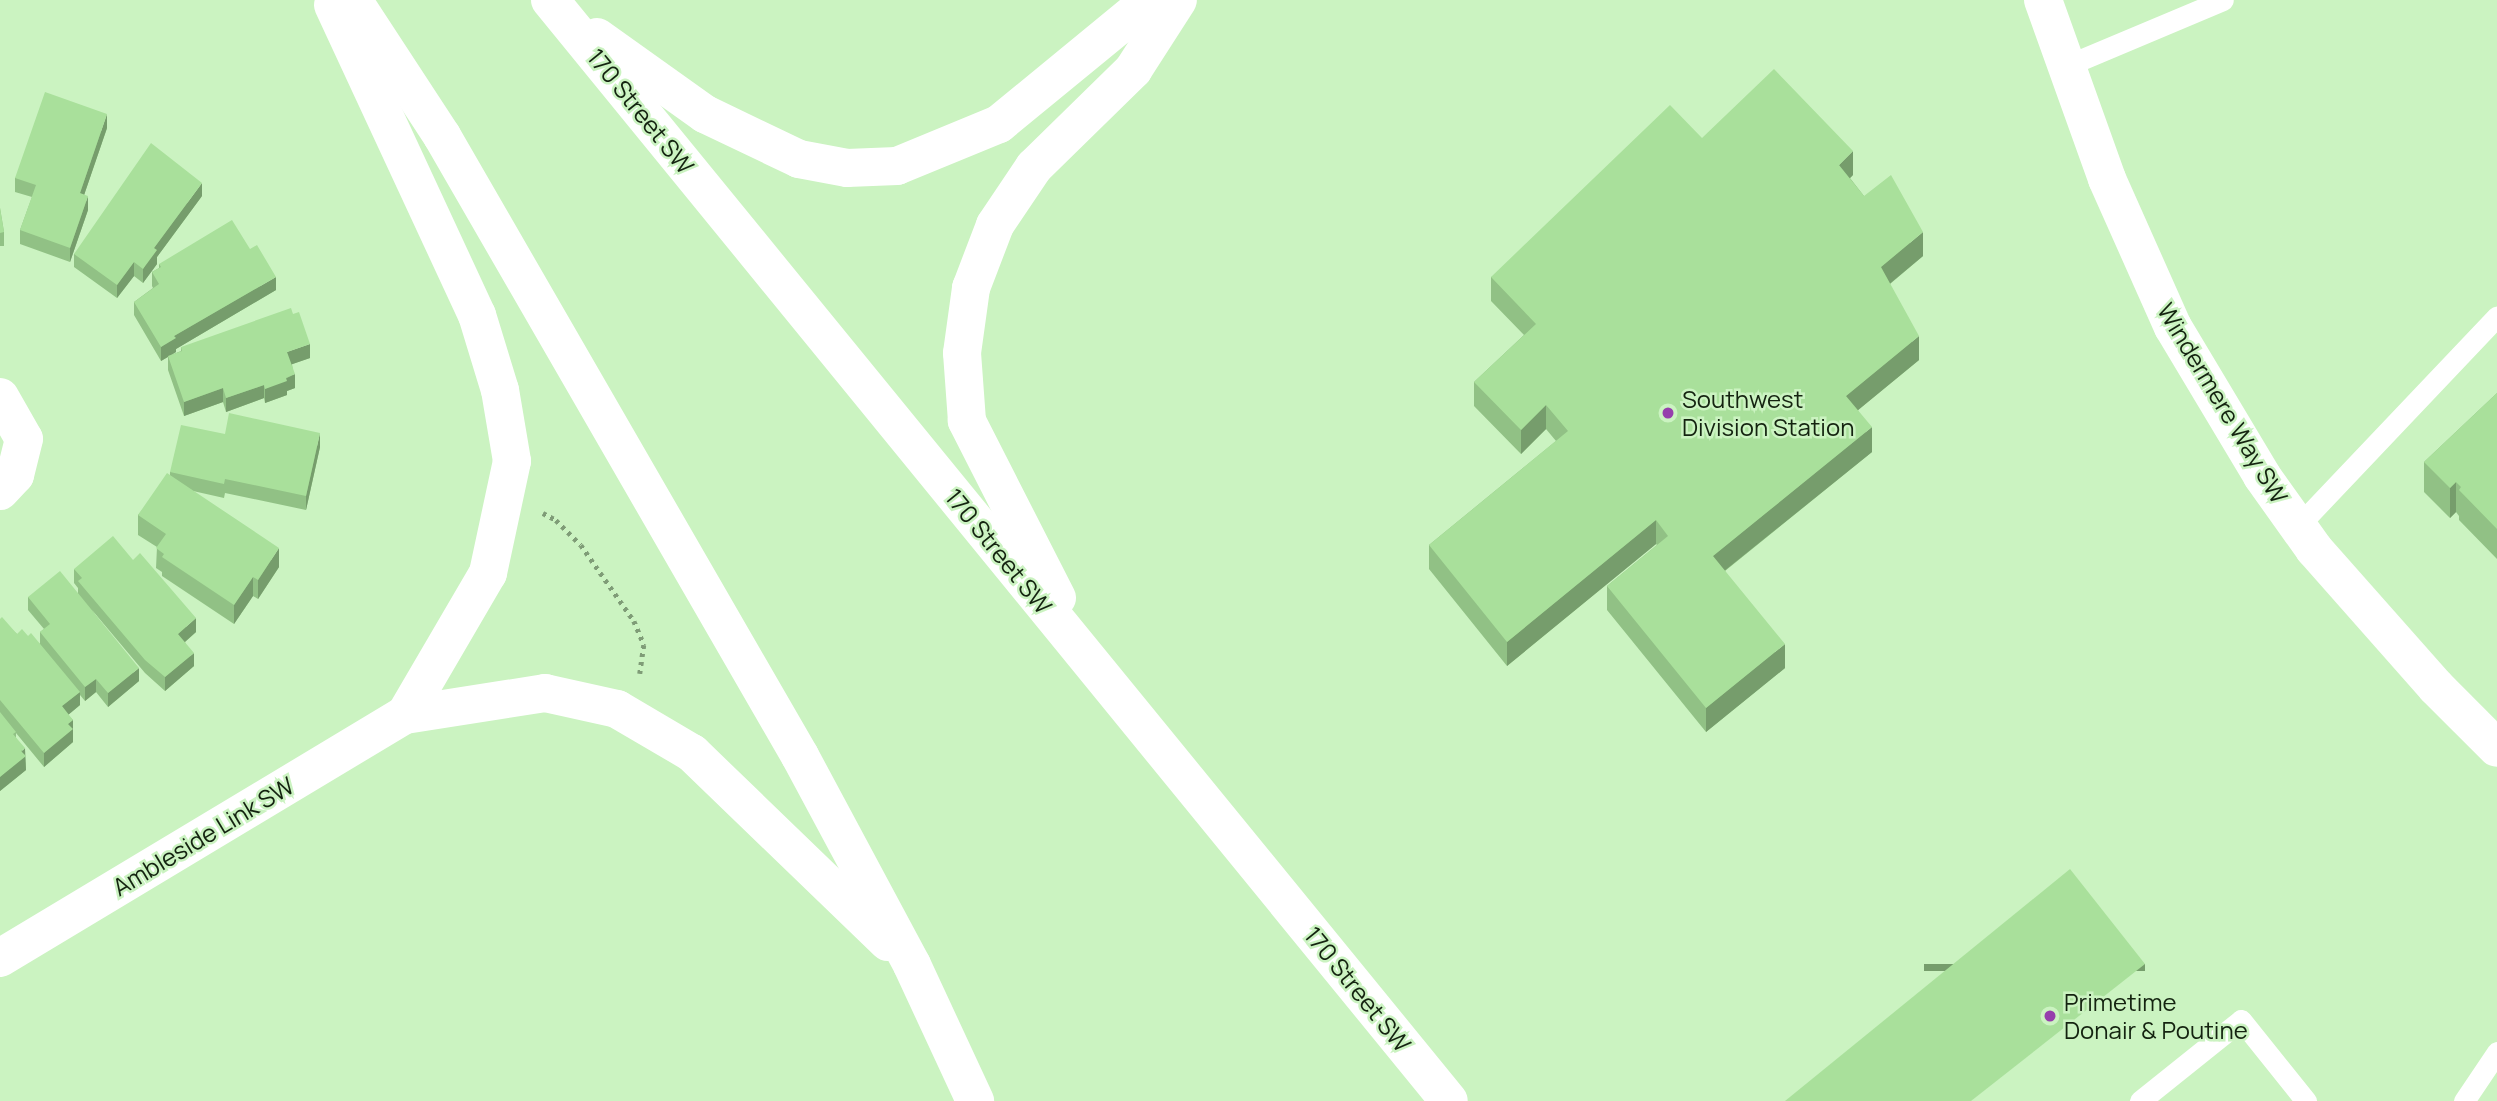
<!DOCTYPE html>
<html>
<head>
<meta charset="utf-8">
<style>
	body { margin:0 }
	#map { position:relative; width:2497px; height:1101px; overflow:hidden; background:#cbf3c1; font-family:Manrope,sans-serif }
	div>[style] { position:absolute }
	.path>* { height:4.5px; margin-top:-2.25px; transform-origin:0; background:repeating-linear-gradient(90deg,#7f9c77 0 3.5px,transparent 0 8.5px) }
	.lane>* { height:21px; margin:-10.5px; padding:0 10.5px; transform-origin:10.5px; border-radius:10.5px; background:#fff }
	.street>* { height:38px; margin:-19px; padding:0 19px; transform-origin:19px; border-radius:19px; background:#fff }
	.secondary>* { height:38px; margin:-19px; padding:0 19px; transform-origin:19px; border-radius:19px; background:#fff }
	.wall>* { inset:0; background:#91c185 }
	.shaded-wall>* { inset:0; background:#769d6c; transform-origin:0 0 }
	.building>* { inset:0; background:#a9e09b }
	.dots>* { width:19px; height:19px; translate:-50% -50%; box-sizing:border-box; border:4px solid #cbf3c1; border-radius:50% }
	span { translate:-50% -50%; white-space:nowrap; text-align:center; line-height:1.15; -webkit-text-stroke:5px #cbf3c1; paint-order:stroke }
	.street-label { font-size:24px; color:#142310 }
	.poi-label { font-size:24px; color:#142310 }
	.left { translate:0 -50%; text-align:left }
</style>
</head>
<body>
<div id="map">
	<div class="path">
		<div style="left:543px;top:513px;width:15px;rotate:28deg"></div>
		<div style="left:556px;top:520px;width:35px;rotate:45deg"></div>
		<div style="left:581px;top:545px;width:93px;rotate:55.1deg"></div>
		<div style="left:634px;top:621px;width:26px;rotate:67deg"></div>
		<div style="left:644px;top:645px;width:29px;rotate:98deg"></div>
	</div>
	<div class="lane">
		<div style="left:2066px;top:66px;width:170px;rotate:-22.8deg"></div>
		<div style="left:2298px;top:526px;width:289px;rotate:-46.5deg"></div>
		<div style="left:2140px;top:1101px;width:129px;rotate:-38.7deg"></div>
		<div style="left:2241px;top:1020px;width:104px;rotate:51.3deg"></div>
		<div style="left:2464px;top:1101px;width:59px;rotate:-56deg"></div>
	</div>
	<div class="street">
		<div style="left:0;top:397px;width:48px;rotate:60.3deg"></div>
		<div style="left:24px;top:439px;width:37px;rotate:104deg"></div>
		<div style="left:15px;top:475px;width:22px;rotate:133deg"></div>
	</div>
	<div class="secondary">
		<div style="left:353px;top:0;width:163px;rotate:56.8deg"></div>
		<div style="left:442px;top:136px;width:716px;rotate:60deg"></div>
		<div style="left:800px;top:756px;width:237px;rotate:61.8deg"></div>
		<div style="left:912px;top:965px;width:150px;rotate:65.1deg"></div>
		<div style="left:550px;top:0;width:1421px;rotate:50.77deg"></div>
		<div style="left:2043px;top:0;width:190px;rotate:70.3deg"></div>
		<div style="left:2107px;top:179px;width:162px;rotate:66deg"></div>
		<div style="left:2173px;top:327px;width:174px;rotate:59.1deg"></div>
		<div style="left:2262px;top:476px;width:90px;rotate:54.5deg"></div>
		<div style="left:2314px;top:549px;width:184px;rotate:48.5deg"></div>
		<div style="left:2436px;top:687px;width:86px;rotate:45deg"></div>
		<div style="left:333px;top:5px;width:342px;rotate:65.1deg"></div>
		<div style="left:477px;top:315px;width:78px;rotate:73deg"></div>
		<div style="left:500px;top:390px;width:72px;rotate:80.4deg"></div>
		<div style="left:512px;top:461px;width:115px;rotate:102.1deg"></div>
		<div style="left:488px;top:573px;width:164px;rotate:120.3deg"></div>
		<div style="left:597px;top:37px;width:133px;rotate:35.5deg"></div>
		<div style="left:705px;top:114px;width:104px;rotate:25.6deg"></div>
		<div style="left:799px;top:159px;width:49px;rotate:10.6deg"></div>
		<div style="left:847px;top:168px;width:50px;rotate:-2.3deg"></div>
		<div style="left:897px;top:166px;width:110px;rotate:-22.4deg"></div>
		<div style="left:999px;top:124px;width:195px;rotate:-39.4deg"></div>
		<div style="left:1057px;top:598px;width:199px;rotate:-117deg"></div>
		<div style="left:967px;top:421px;width:68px;rotate:-94.2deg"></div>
		<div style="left:962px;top:353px;width:66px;rotate:-82.1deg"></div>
		<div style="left:971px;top:288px;width:67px;rotate:-69.1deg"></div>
		<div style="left:995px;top:225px;width:70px;rotate:-56.1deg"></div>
		<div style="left:1034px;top:167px;width:139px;rotate:-44.4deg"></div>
		<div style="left:1133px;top:70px;width:83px;rotate:-57.3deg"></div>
		<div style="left:0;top:958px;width:472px;rotate:-31deg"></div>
		<div style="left:405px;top:715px;width:142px;rotate:-8.9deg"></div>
		<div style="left:545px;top:693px;width:74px;rotate:12.5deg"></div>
		<div style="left:617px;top:709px;width:87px;rotate:30.4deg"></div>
		<div style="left:692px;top:753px;width:272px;rotate:44deg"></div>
	</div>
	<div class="wall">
		<div style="clip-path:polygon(107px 128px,84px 195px,88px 210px,70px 262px,20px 244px,20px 230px,32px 197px,15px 192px,15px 178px)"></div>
		<div style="clip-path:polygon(1853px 175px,1850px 178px,1864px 196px,1923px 256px,1890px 284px,1919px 360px,1858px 410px,1872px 452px,1725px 571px,1785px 668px,1706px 732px,1607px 610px,1607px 586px,1657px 545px,1656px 544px,1507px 666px,1429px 569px,1429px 545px,1556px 441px,1546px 429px,1521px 454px,1474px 406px,1474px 382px,1524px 335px,1491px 301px,1491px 277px)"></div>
		<div style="clip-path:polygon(202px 196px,157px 257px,157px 264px,143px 283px,134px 276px,117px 298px,74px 267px,74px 254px)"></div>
		<div style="clip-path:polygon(0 208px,4px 232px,4px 246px,0 246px)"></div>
		<div style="clip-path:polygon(159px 264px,276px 290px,176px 349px,176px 352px,171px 355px,181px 351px,181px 347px,310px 358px,292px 364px,295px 388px,287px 391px,287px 395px,265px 403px,264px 398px,226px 412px,223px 402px,184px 416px,168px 370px,168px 357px,161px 361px,134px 315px,134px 302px,153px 288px,152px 286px,152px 272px,159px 268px)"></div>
		<div style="clip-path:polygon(2497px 393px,2497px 559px,2459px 520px,2459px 516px,2456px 512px,2450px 518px,2424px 492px,2424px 462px)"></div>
		<div style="clip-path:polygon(225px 434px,320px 447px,306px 510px,225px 493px,224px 498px,193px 491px,279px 567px,258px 599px,253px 596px,234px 624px,162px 576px,162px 572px,156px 568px,157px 547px,138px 535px,138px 515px,170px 476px,170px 472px)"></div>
		<div style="clip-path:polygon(74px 569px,196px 632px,185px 642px,194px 666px,165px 691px,145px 673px,92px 610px,139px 681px,108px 707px,96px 692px,85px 701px,80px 695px,80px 705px,68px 715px,73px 720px,73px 742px,44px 767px,16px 733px,16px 738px,25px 755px,26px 770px,0 791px,0 619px,17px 634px,28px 636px,40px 644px,40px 632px,44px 629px,28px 610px,28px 597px,78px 594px,78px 588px,74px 583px)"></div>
	</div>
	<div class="shaded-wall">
		<div style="clip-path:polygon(107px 114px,107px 128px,80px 207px,80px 193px)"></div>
		<div style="clip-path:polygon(1853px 151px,1853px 175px,1839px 189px,1839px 165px)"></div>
		<div style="clip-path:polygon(202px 183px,202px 196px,157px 257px,157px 264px,143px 283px,143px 269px,154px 248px)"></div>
		<div style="clip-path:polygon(88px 196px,88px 210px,70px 262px,70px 248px)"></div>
		<div style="clip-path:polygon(1923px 232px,1923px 256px,1881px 291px,1881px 267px)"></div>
		<div style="clip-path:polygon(134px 262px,134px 276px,117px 298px,117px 285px)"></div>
		<div style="clip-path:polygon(276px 277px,276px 290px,176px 349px,176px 352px,161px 361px,161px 347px,174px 336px)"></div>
		<div style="clip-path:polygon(1919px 336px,1919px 360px,1846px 420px,1846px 396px)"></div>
		<div style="clip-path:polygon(310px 344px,310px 358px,287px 366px,287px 352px)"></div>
		<div style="clip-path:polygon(295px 374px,295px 388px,287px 391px,287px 395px,265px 403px,265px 389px)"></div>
		<div style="clip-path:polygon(264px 385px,264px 398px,226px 412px,226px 398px)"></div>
		<div style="clip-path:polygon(223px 388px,223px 402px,184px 416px,184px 402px)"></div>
		<div style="clip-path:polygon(1546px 405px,1546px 429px,1521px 454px,1521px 430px)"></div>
		<div style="clip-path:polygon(1872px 427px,1872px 452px,1713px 580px,1713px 556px)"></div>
		<div style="clip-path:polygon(320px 433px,320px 447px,306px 510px,306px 496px)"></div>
		<div style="clip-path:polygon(2456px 482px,2456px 512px,2450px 518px,2450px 488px)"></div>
		<div style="clip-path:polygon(1656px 520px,1656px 544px,1507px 666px,1507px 642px)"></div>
		<div style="clip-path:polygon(279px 548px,279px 567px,258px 599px,258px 580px)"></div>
		<div style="clip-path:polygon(253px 577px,253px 596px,234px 624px,234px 605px)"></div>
		<div style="clip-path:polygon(196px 618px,196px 632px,178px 648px,178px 634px)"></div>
		<div style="clip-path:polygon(1785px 644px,1785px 668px,1706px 732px,1706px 708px)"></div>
		<div style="clip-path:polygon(194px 653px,194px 666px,165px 691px,165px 677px)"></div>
		<div style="clip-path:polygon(139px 668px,139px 681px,108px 707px,108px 693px)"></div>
		<div style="clip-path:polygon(96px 679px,96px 692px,85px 701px,85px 687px)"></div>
		<div style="clip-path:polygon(80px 692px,80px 705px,62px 720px,62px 706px)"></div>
		<div style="clip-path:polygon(73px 720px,73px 742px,44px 767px,44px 753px,68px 724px)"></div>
		<div style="clip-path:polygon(25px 748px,26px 770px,0 791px,0 777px)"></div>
		<div style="left:2145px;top:964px;width:7px;height:221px;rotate:90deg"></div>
	</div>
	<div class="building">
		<div style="clip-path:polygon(1774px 69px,1853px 151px,1839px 165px,1864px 196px,1891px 175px,1923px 232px,1881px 267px,1919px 336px,1846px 396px,1872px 427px,1713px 556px,1785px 644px,1706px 708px,1607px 586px,1668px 536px,1656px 520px,1507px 642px,1429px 545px,1568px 431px,1546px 405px,1521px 430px,1474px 382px,1536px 324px,1491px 277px,1670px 105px,1702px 138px)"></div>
		<div style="clip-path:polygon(45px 92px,107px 114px,80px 193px,88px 196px,70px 248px,20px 230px,36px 185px,15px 178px)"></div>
		<div style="clip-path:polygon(151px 143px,202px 183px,154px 248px,157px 250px,143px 269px,134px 262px,117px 285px,74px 254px)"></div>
		<div style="clip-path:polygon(0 208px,4px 232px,0 233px)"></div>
		<div style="clip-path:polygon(232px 220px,250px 249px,257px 245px,276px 277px,174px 336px,176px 338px,161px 347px,134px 302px,159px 284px,152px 272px,161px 267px,159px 264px)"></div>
		<div style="clip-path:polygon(291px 308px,293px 314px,299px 312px,310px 344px,287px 352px,295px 374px,286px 378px,287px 381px,265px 389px,264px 385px,226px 398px,223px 388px,184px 402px,168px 356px,182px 351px,181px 347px)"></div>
		<div style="clip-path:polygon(2497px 393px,2497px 529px,2459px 490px,2461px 487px,2456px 482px,2450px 488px,2424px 462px)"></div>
		<div style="clip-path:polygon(229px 413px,320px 433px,306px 496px,225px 479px,224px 484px,170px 472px,181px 425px,225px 434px)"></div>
		<div style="clip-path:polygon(167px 473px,279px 548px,258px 580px,253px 577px,234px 605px,162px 557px,164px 554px,156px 548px,166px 534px,138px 515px)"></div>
		<div style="clip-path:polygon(113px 536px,133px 560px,140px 553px,196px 618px,178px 634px,194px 653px,165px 677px,145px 660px,78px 581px,82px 578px,74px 569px)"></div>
		<div style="clip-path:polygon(60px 571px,139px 668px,108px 693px,96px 679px,85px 687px,40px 632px,50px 624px,28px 597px)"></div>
		<div style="clip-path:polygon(2px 617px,17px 634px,22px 629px,28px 636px,31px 633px,80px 692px,62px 706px,73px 720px,68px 724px,73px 729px,44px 753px,0 700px,0 619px)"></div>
		<div style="clip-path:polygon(0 712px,16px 732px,13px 734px,25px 748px,21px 751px,26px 756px,0 777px)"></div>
		<div style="clip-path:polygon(2070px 869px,2145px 964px,1971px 1101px,1785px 1101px)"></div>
	</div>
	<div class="dots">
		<div style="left:1668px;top:413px;background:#963fac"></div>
		<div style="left:2050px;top:1016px;background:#963fac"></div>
	</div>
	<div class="street-label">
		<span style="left:641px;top:111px;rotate:51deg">170 Street SW</span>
		<span style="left:2223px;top:403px;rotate:59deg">Windermere Way SW</span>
		<span style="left:999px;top:551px;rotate:51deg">170 Street SW</span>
		<span style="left:203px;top:836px;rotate:-31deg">Ambleside Link SW</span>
		<span style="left:1358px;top:989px;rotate:51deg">170 Street SW</span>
	</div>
	<div class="poi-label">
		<span class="left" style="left:1682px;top:413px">Southwest<br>Division Station</span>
		<span class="left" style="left:2064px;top:1016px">Primetime<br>Donair &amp; Poutine</span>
	</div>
</div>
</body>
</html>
